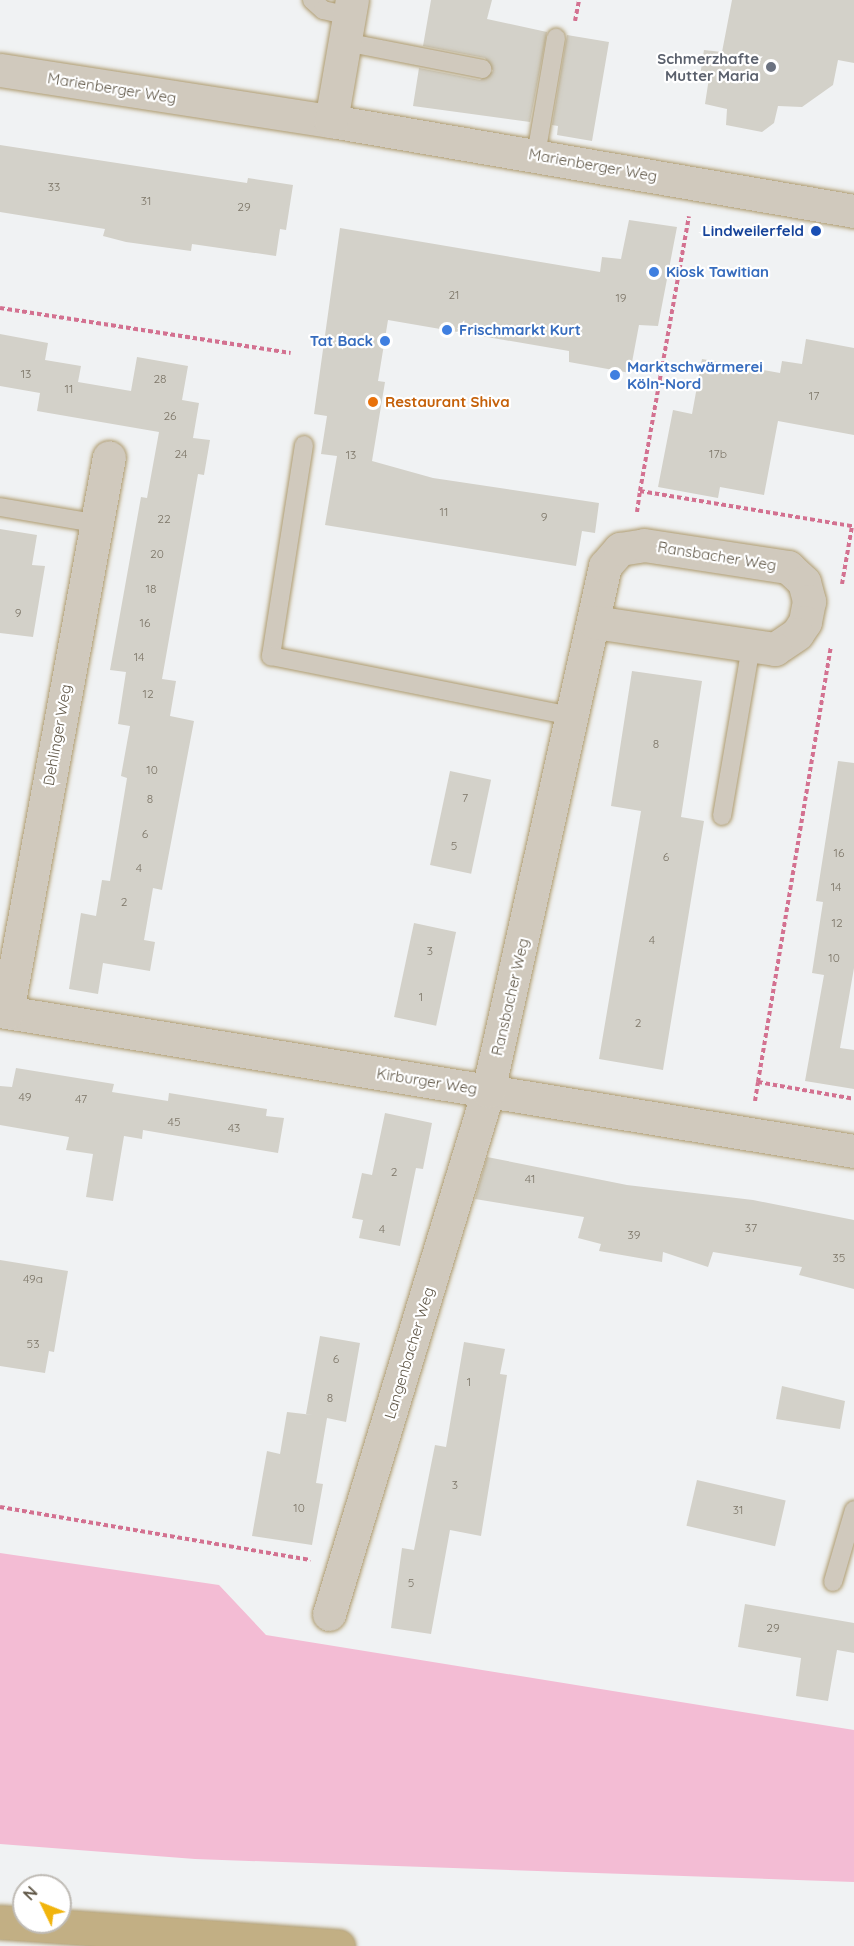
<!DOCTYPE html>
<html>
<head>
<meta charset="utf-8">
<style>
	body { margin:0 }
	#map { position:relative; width:854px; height:1946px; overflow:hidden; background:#f0f2f3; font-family:Quicksand,sans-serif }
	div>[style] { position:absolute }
	.green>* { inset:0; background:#f3bcd4 }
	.building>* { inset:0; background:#d3d1c9; transform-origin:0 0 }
	.path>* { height:4px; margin-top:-2px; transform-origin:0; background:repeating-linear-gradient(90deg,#d37190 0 4.5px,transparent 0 7.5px) }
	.roads { filter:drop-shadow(0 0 2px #ae9b6f) drop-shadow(0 0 2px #ae9b6f) }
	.lane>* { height:18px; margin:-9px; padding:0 9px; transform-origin:9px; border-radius:9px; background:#d0c9bd }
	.street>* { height:33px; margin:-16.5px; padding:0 16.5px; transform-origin:16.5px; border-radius:16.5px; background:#d0c9bd }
	.highway>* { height:33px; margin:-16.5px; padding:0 16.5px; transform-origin:16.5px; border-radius:16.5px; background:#c2af84 }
	.dots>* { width:16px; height:16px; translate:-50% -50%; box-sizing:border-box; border:3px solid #fff; border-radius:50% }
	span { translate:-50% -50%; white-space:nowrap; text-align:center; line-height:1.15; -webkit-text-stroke:4.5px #fff; paint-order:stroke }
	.number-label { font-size:12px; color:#7c7567 }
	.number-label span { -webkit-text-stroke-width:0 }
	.worship-label { font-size:15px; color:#5b616d; font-weight:700 }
	.right { translate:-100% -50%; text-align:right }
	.street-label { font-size:15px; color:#5f5646 }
	.transit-label { font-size:15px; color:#164399; font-weight:700 }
	.shop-label { font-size:15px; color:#366cbe; font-weight:700 }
	.left { translate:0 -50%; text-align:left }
	.food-label { font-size:15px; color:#c56008; font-weight:700 }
	.north { position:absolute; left:12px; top:1874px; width:60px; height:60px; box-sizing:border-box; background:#fff; border:2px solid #bfbbb5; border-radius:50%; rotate:313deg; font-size:16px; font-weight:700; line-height:24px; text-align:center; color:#5f5646 }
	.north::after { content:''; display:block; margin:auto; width:21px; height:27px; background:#f1b40c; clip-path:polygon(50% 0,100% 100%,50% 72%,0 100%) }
</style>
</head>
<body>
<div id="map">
	<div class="green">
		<div style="clip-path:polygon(0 1553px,219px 1585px,266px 1635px,854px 1730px,854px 1882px,195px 1859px,0 1844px)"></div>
	</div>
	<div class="building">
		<div style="clip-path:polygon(431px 0,492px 0,487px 19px,547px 32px,530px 122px,413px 106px,419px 68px,480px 80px,493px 71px,485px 58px,423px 46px)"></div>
		<div style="clip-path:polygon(732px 0,854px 0,854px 63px,838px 60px,833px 85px,802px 107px,778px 106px,774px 123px,762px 132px,726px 125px,727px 109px,705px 104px,709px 78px,700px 76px,704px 50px,722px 52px)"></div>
		<div style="clip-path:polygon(567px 35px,609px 42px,592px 141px,557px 135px,558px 126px,552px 125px)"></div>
		<div style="clip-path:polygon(0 145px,247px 183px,248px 178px,293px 185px,286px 230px,280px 229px,276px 256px,192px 244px,191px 251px,126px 242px,103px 236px,105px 229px,0 212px)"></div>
		<div style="clip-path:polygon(629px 220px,677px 227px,658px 326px,639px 325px,630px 373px,569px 362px,569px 351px,388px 320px,378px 381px,385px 382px,372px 461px,433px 478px,599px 503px,595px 533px,582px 531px,576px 566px,325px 525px,337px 456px,321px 454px,327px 416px,314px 414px,340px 228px,600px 272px,602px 257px,621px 259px)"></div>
		<div style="clip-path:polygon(0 334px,48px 343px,45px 360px,81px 366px,78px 382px,131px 391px,137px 357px,188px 366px,182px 400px,199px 403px,193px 438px,210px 440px,204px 475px,198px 474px,162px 679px,176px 681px,170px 716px,194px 721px,162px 890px,153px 888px,144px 940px,155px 942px,150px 971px,103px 963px,98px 994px,69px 989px,81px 913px,96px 916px,102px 880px,110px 881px,127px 778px,121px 776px,130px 726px,118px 724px,126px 672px,110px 670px,141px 497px,147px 498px,159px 432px,37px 411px,40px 393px,0 386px)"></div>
		<div style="clip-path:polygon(806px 339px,854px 348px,854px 435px,778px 421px,764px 495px,720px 487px,718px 498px,658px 487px,673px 410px,692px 414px,702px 359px,780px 373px,782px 361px,802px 364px)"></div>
		<div style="clip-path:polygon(0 529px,37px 535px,32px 565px,45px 566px,33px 637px,0 633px)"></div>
		<div style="clip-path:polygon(632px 671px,702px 681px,681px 817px,704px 821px,663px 1070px,599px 1059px,641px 811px,611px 806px)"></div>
		<div style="clip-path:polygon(838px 761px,854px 763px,854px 968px,840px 1048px,854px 1050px,854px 1089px,805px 1081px,824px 975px,812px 973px,823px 902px,816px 901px)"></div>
		<div style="left:450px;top:771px;width:42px;height:96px;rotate:12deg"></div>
		<div style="left:414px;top:923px;width:43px;height:96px;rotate:12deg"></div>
		<div style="clip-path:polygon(16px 1068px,114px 1084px,112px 1092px,168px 1101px,169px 1093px,267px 1109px,266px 1116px,284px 1118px,278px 1153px,143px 1130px,142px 1139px,124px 1136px,113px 1201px,86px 1197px,93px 1154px,66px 1150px,69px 1137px,0 1125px,0 1086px,12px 1087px)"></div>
		<div style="clip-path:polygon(385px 1113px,432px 1123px,423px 1169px,416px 1168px,400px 1246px,359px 1238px,363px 1220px,352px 1218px,362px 1173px,372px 1175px)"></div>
		<div style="clip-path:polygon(487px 1157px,627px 1185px,753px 1200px,854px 1220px,854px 1289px,799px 1275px,802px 1267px,713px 1252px,708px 1267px,663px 1252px,662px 1262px,599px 1251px,601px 1244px,578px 1238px,584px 1217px,475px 1199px)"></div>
		<div style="clip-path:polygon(0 1260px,68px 1271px,54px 1352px,49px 1351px,45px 1373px,0 1366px)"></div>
		<div style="clip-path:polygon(320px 1336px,360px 1343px,346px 1422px,327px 1418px,316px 1483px,323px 1484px,312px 1545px,252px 1536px,267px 1451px,280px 1454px,287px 1412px,313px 1415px,306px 1414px)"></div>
		<div style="clip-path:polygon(464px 1342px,505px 1349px,500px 1374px,507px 1375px,481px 1536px,450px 1530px,431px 1634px,391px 1628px,402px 1548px,414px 1550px,435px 1445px,446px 1447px)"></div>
		<div style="clip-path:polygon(782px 1386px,845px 1401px,840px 1429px,776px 1419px)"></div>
		<div style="left:697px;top:1480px;width:91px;height:47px;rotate:13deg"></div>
		<div style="clip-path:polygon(745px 1604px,854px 1623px,854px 1653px,837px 1650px,828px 1701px,796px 1696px,801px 1658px,738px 1647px)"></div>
	</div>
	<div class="path">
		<div style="left:575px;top:21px;width:21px;rotate:-79deg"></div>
		<div style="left:0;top:308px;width:294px;rotate:8.8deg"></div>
		<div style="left:640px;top:491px;width:279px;rotate:-79.9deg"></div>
		<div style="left:637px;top:512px;width:21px;rotate:-82deg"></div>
		<div style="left:640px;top:491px;width:215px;rotate:9.4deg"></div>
		<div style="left:842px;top:584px;width:59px;rotate:-80.2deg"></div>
		<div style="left:758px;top:1082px;width:440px;rotate:-80.5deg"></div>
		<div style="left:755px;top:1101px;width:19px;rotate:-81deg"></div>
		<div style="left:758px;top:1082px;width:97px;rotate:10deg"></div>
		<div style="left:0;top:1507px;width:315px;rotate:9.7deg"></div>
	</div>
	<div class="roads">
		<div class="lane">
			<div style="left:312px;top:0;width:15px;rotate:42deg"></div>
			<div style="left:323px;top:10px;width:27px;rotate:13deg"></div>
			<div style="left:345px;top:42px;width:140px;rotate:11.1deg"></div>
			<div style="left:536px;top:155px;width:119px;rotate:-80.3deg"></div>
			<div style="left:304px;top:445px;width:214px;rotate:98.9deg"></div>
			<div style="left:271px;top:656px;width:310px;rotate:11.3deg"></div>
			<div style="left:0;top:507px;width:96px;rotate:9.6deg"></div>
			<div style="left:722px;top:816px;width:172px;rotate:-80.3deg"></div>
			<div style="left:833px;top:1582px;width:75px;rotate:-73.7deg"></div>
		</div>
		<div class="street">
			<div style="left:0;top:70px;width:335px;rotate:8.8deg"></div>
			<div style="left:331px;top:121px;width:531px;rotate:9.76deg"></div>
			<div style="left:331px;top:121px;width:123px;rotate:-80.2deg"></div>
			<div style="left:0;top:1011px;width:865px;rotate:9.31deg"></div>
			<div style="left:7px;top:1012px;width:564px;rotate:-79.59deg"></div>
			<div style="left:329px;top:1614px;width:547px;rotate:-73.09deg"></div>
			<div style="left:488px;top:1091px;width:538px;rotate:-77.44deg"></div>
			<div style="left:605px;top:566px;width:23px;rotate:-49deg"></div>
			<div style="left:620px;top:549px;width:24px;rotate:-9deg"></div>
			<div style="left:644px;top:545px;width:146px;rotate:8.7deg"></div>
			<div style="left:788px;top:567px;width:22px;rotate:43deg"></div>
			<div style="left:804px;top:582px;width:20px;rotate:75deg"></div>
			<div style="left:809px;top:601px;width:21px;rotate:101deg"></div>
			<div style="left:805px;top:622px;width:14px;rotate:124deg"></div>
			<div style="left:797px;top:634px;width:27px;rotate:146deg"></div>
			<div style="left:775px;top:649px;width:183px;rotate:-171.5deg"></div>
		</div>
		<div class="highway">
			<div style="left:0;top:1922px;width:339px;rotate:4.1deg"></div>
		</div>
	</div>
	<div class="dots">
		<div style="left:771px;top:67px;background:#6b7280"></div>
		<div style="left:816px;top:231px;background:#1a4fb4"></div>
		<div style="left:654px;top:272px;background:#3f7fe0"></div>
		<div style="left:447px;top:330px;background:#3f7fe0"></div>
		<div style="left:385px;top:341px;background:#3f7fe0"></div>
		<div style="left:615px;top:375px;background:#3f7fe0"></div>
		<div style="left:373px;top:402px;background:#e8710a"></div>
	</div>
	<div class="number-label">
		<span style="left:54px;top:187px">33</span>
		<span style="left:146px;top:201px">31</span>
		<span style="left:244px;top:207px">29</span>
		<span style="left:454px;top:295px">21</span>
		<span style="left:621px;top:298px">19</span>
		<span style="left:26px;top:374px">13</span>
		<span style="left:160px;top:379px">28</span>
		<span style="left:69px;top:389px">11</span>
		<span style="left:814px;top:396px">17</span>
		<span style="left:170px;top:416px">26</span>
		<span style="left:181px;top:454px">24</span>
		<span style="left:718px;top:454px">17b</span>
		<span style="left:351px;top:455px">13</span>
		<span style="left:444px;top:512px">11</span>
		<span style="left:544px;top:517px">9</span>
		<span style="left:164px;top:519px">22</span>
		<span style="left:157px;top:554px">20</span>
		<span style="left:151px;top:589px">18</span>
		<span style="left:18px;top:613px">9</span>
		<span style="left:145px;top:623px">16</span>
		<span style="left:139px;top:657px">14</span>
		<span style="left:148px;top:694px">12</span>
		<span style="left:656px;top:744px">8</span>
		<span style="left:152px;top:770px">10</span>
		<span style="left:465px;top:798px">7</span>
		<span style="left:150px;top:799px">8</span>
		<span style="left:145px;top:834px">6</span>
		<span style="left:454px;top:846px">5</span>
		<span style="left:839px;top:853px">16</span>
		<span style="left:666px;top:857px">6</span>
		<span style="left:139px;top:868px">4</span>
		<span style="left:836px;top:887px">14</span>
		<span style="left:124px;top:902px">2</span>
		<span style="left:837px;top:923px">12</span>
		<span style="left:652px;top:940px">4</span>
		<span style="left:430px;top:951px">3</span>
		<span style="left:834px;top:958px">10</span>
		<span style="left:421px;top:997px">1</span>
		<span style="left:638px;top:1023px">2</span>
		<span style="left:25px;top:1097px">49</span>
		<span style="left:81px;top:1099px">47</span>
		<span style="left:174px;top:1122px">45</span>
		<span style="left:234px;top:1128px">43</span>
		<span style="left:394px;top:1172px">2</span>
		<span style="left:530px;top:1179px">41</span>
		<span style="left:751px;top:1228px">37</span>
		<span style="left:382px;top:1229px">4</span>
		<span style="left:634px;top:1235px">39</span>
		<span style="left:839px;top:1258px">35</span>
		<span style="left:33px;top:1279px">49a</span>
		<span style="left:33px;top:1344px">53</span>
		<span style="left:336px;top:1359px">6</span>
		<span style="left:469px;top:1382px">1</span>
		<span style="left:330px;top:1398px">8</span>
		<span style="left:455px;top:1485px">3</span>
		<span style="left:299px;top:1508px">10</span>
		<span style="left:738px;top:1510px">31</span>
		<span style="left:411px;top:1583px">5</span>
		<span style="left:773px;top:1628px">29</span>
	</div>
	<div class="worship-label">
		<span class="right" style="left:759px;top:67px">Schmerzhafte<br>Mutter Maria</span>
	</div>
	<div class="street-label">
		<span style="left:112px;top:88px;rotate:9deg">Marienberger Weg</span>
		<span style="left:593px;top:165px;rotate:10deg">Marienberger Weg</span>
		<span style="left:717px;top:556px;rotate:9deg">Ransbacher Weg</span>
		<span style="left:57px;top:735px;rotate:-80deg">Dehlinger Weg</span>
		<span style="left:510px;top:997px;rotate:-77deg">Ransbacher Weg</span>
		<span style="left:427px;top:1081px;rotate:9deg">Kirburger Weg</span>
		<span style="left:409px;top:1353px;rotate:-73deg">Langenbacher Weg</span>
	</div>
	<div class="transit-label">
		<span class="right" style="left:804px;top:231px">Lindweilerfeld</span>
	</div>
	<div class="shop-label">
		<span class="left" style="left:666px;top:272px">Kiosk Tawitian</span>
		<span class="left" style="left:459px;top:330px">Frischmarkt Kurt</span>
		<span class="right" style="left:373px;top:341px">Tat Back</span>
		<span class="left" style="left:627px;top:375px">Marktschwärmerei<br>Köln-Nord</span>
	</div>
	<div class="food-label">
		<span class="left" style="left:385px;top:402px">Restaurant Shiva</span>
	</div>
	<div class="north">N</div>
</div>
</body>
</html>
